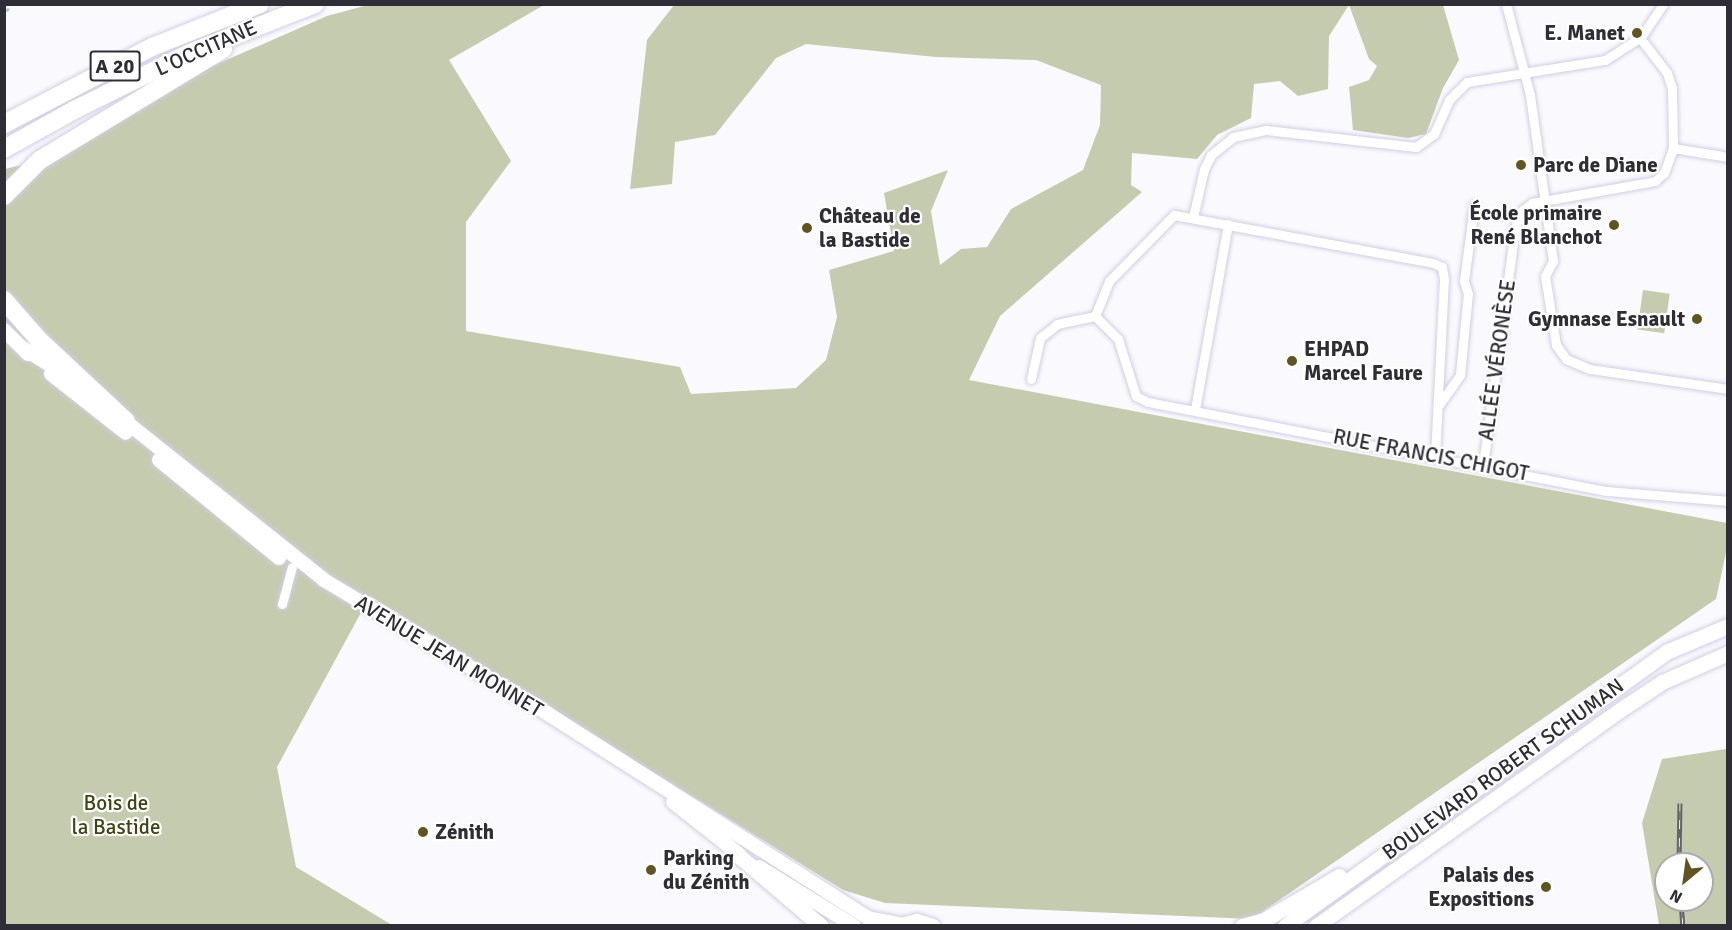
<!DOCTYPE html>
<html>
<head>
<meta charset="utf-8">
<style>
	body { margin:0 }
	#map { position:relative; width:1732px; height:930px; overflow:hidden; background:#fafafe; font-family:Signika,sans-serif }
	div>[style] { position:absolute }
	.green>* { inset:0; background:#c5cbae; transform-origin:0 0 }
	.stream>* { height:3px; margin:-1.5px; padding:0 1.5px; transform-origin:1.5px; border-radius:1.5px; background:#aacddc }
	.roads { filter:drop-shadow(0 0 2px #d2cee4) drop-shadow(0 0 2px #d2cee4) }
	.street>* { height:9px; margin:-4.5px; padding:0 4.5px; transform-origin:4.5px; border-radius:4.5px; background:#fff }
	.secondary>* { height:14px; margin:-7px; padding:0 7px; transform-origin:7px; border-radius:7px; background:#fff }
	.primary>* { height:15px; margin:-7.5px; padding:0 7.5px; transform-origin:7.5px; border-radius:7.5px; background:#fff }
	.highway>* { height:18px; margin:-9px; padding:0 9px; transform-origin:9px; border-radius:9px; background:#fff }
	.rail>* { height:5px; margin-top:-2.5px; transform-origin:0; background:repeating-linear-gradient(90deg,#fff 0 9px,#65636a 0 18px); box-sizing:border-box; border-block:2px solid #65636a }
	.dots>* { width:16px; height:16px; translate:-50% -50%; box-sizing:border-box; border:3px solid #fff; border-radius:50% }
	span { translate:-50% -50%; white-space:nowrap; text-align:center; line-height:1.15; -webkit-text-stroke:4.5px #fff; paint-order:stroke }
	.shield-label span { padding:2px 4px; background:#fff; border:2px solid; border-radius:4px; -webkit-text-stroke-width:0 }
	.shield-label { font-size:20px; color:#2f2d35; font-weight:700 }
	.poi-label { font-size:21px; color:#2f2d35; font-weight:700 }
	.right { translate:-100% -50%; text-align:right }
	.left { translate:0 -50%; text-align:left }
	.street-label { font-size:21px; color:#2f2d35 }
	.park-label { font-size:21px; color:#404613 }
	.frame { position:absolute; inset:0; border:6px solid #2f2d35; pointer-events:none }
	.north { position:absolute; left:1654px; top:852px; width:60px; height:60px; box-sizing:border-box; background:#fff; border:2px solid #acabae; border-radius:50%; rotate:209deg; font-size:16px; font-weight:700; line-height:24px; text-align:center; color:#2f2d35 }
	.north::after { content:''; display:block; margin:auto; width:21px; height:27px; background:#605522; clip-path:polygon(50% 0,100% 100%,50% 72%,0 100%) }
</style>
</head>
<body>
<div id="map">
	<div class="green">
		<div style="clip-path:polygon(368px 5px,544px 5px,449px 60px,511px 161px,466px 222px,466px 331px,680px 367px,691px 394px,796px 388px,826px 360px,837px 317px,829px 270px,894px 251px,884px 193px,948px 170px,931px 211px,940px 265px,961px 249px,987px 247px,1011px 209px,1083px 170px,1100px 125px,1101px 85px,1036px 60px,936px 57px,806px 44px,776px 58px,715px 135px,675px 142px,672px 184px,630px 189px,647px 40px,674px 5px,1443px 5px,1459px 60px,1443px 88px,1426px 134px,1408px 138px,1353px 130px,1349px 87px,1369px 80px,1377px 66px,1369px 59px,1349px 5px,1329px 36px,1328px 89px,1298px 96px,1280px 81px,1254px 84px,1251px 118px,1217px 135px,1197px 159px,1132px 153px,1131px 185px,1142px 192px,1000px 316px,969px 380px,1727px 523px,1727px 548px,1716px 599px,1252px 919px,885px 903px,843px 890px,370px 596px,277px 767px,296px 867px,392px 925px,5px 926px,5px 169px,64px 155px,199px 72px,327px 16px)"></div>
		<div style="left:1643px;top:290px;width:27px;height:40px;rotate:8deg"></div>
		<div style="clip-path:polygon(evenodd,1726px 749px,1727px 925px,1659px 925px,1642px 823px,1662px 759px,1726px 749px,1666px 864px,1702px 864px,1702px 900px,1666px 900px,1666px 864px)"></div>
	</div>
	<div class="stream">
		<div style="left:4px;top:11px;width:4px;rotate:-27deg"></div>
	</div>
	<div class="roads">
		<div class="street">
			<div style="left:1506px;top:4px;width:94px;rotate:75.2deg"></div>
			<div style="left:1530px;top:95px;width:168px;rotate:82.1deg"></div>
			<div style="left:1553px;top:261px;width:17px;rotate:118deg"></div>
			<div style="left:1545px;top:276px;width:70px;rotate:80.9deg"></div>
			<div style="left:1556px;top:345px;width:17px;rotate:54deg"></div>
			<div style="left:1566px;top:359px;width:26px;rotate:23deg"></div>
			<div style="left:1590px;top:369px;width:139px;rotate:8.2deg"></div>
			<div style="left:1640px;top:38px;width:44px;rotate:52.4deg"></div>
			<div style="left:1667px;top:73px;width:16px;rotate:72deg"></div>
			<div style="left:1672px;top:88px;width:60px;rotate:89deg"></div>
			<div style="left:1673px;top:148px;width:56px;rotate:9.3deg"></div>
			<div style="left:1193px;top:217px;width:49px;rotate:-77.1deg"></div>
			<div style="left:1204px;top:169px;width:16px;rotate:-63deg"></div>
			<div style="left:1211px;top:155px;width:28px;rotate:-39deg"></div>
			<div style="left:1233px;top:137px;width:34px;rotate:-12deg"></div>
			<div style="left:1266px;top:130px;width:151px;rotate:6.5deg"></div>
			<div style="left:1416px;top:147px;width:22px;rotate:-36deg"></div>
			<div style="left:1434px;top:134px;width:37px;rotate:-66deg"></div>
			<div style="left:1449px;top:100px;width:25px;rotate:-45deg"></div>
			<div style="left:1467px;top:82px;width:140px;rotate:-9.1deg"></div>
			<div style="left:1605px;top:60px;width:43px;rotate:-32.6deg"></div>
			<div style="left:1641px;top:37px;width:40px;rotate:-56deg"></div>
			<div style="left:1095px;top:316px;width:38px;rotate:-68deg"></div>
			<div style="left:1109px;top:281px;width:93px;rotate:-45.4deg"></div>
			<div style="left:1174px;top:215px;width:263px;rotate:10.5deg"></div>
			<div style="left:1433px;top:263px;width:10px;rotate:24deg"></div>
			<div style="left:1442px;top:267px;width:12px;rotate:81deg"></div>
			<div style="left:1444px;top:279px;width:177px;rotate:92.9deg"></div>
			<div style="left:1031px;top:379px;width:42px;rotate:-77.6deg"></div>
			<div style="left:1040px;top:338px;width:22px;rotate:-39deg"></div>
			<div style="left:1057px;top:324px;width:39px;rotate:-12deg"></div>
			<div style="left:1095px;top:316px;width:33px;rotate:45deg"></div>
			<div style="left:1118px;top:339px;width:60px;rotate:72.5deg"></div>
			<div style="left:1136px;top:396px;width:13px;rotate:27deg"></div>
			<div style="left:1148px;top:402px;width:468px;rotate:11deg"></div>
			<div style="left:1607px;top:491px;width:121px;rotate:4.7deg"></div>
			<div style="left:1439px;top:405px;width:37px;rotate:-55deg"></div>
			<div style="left:1460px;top:375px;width:81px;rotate:-84.4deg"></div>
			<div style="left:1468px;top:294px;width:14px;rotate:-107deg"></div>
			<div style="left:1464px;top:281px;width:77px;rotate:-82.5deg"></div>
			<div style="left:1195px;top:409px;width:188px;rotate:-79.9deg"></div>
			<div style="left:1483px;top:465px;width:240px;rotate:-82.3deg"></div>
			<div style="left:1515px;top:227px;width:19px;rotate:-65deg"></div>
			<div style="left:1523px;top:210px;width:11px;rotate:-38deg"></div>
			<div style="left:1532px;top:203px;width:125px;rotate:-10.1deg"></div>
			<div style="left:1655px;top:181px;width:12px;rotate:-42deg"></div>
			<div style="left:1664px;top:173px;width:27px;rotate:-70deg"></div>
			<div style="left:282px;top:604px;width:38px;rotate:-75deg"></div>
		</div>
		<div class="secondary">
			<div style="left:4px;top:330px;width:34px;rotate:45deg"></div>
			<div style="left:23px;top:348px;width:52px;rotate:32.5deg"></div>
			<div style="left:51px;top:374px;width:95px;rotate:38.2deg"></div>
			<div style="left:120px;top:417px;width:261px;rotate:38.6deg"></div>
			<div style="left:324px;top:580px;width:257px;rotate:30.8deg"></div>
			<div style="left:545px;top:712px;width:383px;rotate:32.5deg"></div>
			<div style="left:868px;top:918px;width:33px;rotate:11deg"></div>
			<div style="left:159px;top:460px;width:155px;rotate:39.2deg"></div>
			<div style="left:673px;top:802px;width:85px;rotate:38.3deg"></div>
			<div style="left:759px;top:867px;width:112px;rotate:31.8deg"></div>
			<div style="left:897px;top:926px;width:21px;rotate:-14deg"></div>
			<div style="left:917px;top:921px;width:17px;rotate:17deg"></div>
		</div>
		<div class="primary">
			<div style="left:732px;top:850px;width:117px;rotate:40.5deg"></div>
			<div style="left:1242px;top:926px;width:23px;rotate:-15deg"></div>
			<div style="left:1264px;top:920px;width:87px;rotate:-30.4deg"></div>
			<div style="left:1285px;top:926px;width:469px;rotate:-35.7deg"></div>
			<div style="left:1666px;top:652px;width:67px;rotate:-22.8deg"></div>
			<div style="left:1316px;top:926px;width:380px;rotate:-35.4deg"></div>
			<div style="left:1626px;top:706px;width:43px;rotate:-33.7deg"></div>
			<div style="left:1662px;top:682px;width:72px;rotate:-23.7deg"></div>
		</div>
		<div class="highway">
			<div style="left:4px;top:124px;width:167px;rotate:-27.5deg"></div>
			<div style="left:152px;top:47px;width:116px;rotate:-21.7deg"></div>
			<div style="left:4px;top:149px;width:80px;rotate:-29.1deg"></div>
			<div style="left:74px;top:110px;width:129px;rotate:-26.2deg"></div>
			<div style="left:190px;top:53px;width:134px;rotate:-21.4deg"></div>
			<div style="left:4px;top:196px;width:51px;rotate:-45deg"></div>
			<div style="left:40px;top:160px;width:214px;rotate:-31.2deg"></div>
			<div style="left:4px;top:300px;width:53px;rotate:48.8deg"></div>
			<div style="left:39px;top:340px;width:119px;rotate:43deg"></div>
		</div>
	</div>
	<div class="rail">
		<div style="left:1679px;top:864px;width:61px;rotate:-89.1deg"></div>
		<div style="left:1681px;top:900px;width:26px;rotate:86deg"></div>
	</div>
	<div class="dots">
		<div style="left:1637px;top:33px;background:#605522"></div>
		<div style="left:1521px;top:165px;background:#605522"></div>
		<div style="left:1614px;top:225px;background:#605522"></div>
		<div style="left:807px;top:228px;background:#605522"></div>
		<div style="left:1697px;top:319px;background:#605522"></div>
		<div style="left:1292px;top:361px;background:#605522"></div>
		<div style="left:423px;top:832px;background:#605522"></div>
		<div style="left:651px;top:870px;background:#605522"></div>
		<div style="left:1546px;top:887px;background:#605522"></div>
	</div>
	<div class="shield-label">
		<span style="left:115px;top:66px">A 20</span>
	</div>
	<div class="poi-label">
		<span class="right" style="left:1625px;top:33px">E. Manet</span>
		<span class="left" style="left:1533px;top:165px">Parc de Diane</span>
		<span class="right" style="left:1602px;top:225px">École primaire<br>René Blanchot</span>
		<span class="left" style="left:819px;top:228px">Château de<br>la Bastide</span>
		<span class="right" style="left:1685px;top:319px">Gymnase Esnault</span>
		<span class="left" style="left:1304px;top:361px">EHPAD<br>Marcel Faure</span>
		<span class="left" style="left:435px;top:832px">Zénith</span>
		<span class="left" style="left:663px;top:870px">Parking<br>du Zénith</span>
		<span class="right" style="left:1534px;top:887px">Palais des<br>Expositions</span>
	</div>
	<div class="street-label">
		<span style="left:206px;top:48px;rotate:-24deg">L'OCCITANE</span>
		<span style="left:1497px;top:360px;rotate:-82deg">ALLÉE VÉRONÈSE</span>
		<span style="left:1431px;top:455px;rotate:11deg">RUE FRANCIS CHIGOT</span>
		<span style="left:449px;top:656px;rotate:31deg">AVENUE JEAN MONNET</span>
		<span style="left:1503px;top:769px;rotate:-36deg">BOULEVARD ROBERT SCHUMAN</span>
	</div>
	<div class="park-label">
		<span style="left:116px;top:815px">Bois de<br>la Bastide</span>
	</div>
	<div class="frame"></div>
	<div class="north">N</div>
</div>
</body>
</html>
